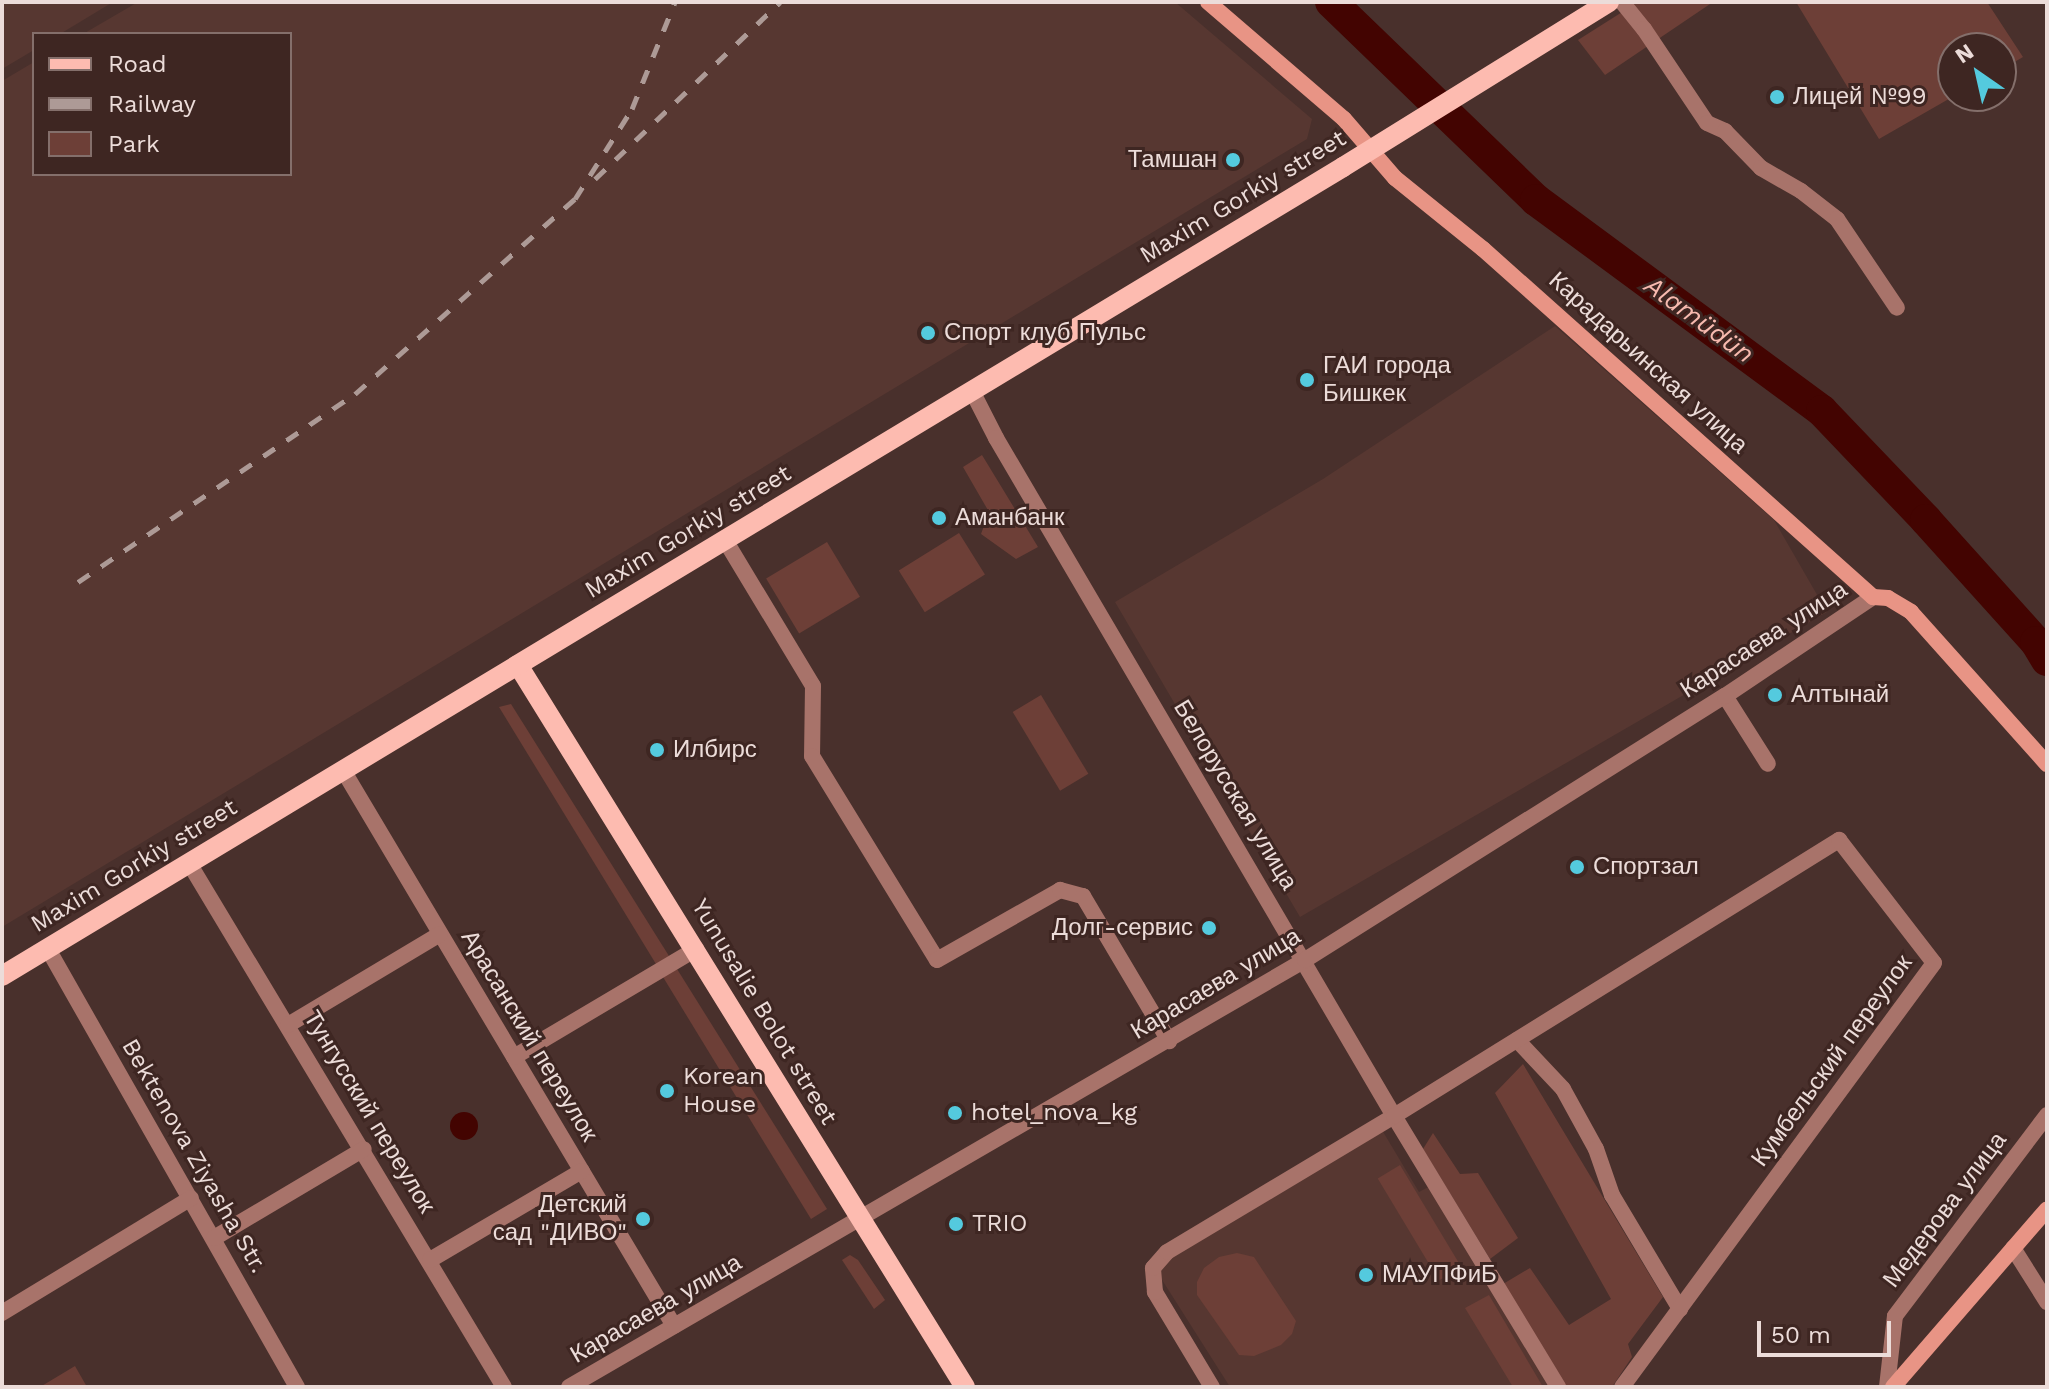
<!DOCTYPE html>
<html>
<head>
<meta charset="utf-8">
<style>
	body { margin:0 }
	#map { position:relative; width:2049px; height:1389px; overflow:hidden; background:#49302c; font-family:"Work Sans",sans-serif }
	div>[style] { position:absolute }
	.built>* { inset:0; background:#573731 }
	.green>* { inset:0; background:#6d3f37; transform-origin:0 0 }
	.water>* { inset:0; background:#430401 }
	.round { border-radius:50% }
	.river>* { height:32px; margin:-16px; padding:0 16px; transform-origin:16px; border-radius:16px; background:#430401 }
	.street>* { height:16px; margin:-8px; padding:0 8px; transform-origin:8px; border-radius:8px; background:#a8736a }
	.secondary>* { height:16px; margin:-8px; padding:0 8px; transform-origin:8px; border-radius:8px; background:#e89485 }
	.primary>* { height:20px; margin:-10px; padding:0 10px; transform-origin:10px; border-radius:10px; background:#fdbbb0 }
	.rail>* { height:5px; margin-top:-2.5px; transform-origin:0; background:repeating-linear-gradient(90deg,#ad9a96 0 14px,transparent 0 28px) }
	.dots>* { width:22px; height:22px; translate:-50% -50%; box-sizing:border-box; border:4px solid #3e2622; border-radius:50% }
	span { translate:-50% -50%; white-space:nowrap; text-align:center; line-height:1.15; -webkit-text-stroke:6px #3e2622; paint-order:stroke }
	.poi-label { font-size:24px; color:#ecdcd9 }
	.left { translate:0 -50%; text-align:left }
	.right { translate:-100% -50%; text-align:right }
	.street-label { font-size:24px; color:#ecdcd9 }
	.water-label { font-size:26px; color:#f8baaf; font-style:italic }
	.frame { position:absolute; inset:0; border:4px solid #ecdcd9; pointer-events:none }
	.legend { position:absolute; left:32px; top:32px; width:260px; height:144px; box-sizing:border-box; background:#3e2622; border:2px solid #846f6b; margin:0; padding:10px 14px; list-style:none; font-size:24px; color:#ecdcd9 }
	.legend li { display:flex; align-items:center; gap:16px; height:40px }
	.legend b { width:40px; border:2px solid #846f6b }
	.north { position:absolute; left:1937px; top:32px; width:80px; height:80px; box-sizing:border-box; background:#3e2622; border:2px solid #846f6b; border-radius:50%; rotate:326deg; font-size:22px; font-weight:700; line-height:32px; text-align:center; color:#ecdcd9 }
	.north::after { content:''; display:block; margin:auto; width:28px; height:36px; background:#54cade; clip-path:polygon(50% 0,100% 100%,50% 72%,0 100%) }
	.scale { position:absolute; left:1757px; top:1321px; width:134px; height:36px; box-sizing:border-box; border:4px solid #ecdcd9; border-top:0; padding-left:10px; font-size:24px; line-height:28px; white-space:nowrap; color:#ecdcd9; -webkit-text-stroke:6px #3e2622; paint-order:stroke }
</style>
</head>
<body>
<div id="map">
	<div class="built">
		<div style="clip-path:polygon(2px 2px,113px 2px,60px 34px,34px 34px,34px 50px,2px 69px)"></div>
		<div style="clip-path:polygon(138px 2px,1175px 2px,1312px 119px,1307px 139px,2px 927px,2px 81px,34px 62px,34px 174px,290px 174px,290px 34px,83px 34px)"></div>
		<div style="clip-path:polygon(1555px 326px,1774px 520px,1827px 612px,1300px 917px,1115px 602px,1323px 479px)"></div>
		<div style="clip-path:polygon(1382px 1130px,1419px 1192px,1432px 1185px,1555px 1387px,1230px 1387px,1157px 1272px,1170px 1257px)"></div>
	</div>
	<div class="green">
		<div style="clip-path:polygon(1638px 2px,1713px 2px,1605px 75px,1578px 40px)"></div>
		<div style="clip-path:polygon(1796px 2px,1987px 2px,2023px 57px,2001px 70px,2001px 48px,1953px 48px,1954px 96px,1879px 139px)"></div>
		<div style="clip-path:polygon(982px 455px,1038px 547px,1016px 559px,981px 534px,989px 512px,963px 467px)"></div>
		<div style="left:959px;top:533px;width:49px;height:71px;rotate:58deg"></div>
		<div style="left:827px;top:542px;width:64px;height:71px;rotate:59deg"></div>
		<div style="left:1041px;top:695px;width:92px;height:33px;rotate:59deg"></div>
		<div style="clip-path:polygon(511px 704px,669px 956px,656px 964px,499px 707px)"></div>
		<div style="clip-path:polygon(677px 969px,827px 1209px,811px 1219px,663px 977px)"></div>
		<div style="clip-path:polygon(1523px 1064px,1663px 1297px,1628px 1344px,1632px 1357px,1612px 1387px,1566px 1387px,1503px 1284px,1530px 1268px,1569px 1325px,1611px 1299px,1495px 1093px)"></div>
		<div style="clip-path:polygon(1433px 1133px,1460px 1174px,1478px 1173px,1518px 1238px,1490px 1259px,1423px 1149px)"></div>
		<div style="left:1400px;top:1165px;width:119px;height:26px;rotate:59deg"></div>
		<div style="clip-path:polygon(1237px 1253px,1254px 1257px,1296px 1321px,1292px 1334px,1281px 1345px,1254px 1356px,1239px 1355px,1197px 1295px,1197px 1282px,1204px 1268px,1219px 1257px)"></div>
		<div style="clip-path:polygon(850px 1255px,858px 1260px,885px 1300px,874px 1309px,842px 1260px)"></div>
		<div style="clip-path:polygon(1489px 1295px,1543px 1387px,1513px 1387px,1465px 1308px)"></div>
		<div style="clip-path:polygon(75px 1366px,87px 1387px,40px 1387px)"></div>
	</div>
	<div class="water">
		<div class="round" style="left:450px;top:1112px;width:28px;height:28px"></div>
	</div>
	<div class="river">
		<div style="left:1331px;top:2px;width:285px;rotate:44deg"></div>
		<div style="left:1536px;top:200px;width:355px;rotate:36.4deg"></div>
		<div style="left:1822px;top:411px;width:151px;rotate:46.3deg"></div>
		<div style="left:1926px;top:520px;width:164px;rotate:48deg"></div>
		<div style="left:2036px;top:642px;width:21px;rotate:59deg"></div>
	</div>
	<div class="street">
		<div style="left:1622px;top:2px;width:35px;rotate:51deg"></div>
		<div style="left:1644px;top:29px;width:113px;rotate:56.2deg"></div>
		<div style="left:1707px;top:123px;width:20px;rotate:24deg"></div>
		<div style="left:1725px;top:131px;width:52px;rotate:45.8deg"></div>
		<div style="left:1761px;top:168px;width:46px;rotate:29.9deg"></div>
		<div style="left:1801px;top:191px;width:46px;rotate:37.9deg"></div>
		<div style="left:1837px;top:219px;width:107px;rotate:56deg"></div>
		<div style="left:972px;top:391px;width:53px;rotate:62.9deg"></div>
		<div style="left:996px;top:438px;width:786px;rotate:59.59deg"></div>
		<div style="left:1394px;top:1116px;width:317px;rotate:58.8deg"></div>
		<div style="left:725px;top:540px;width:170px;rotate:58.9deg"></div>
		<div style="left:813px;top:686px;width:70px;rotate:90.8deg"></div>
		<div style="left:812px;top:756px;width:239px;rotate:58.5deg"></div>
		<div style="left:937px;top:960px;width:142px;rotate:-29.6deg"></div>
		<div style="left:1060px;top:890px;width:24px;rotate:15deg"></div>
		<div style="left:1083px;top:896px;width:169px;rotate:59.3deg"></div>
		<div style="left:1725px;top:696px;width:80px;rotate:57.7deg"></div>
		<div style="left:343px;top:770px;width:647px;rotate:59.23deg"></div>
		<div style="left:189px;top:863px;width:611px;rotate:58.99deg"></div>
		<div style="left:48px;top:949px;width:504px;rotate:60.38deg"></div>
		<div style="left:288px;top:1025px;width:177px;rotate:-30.9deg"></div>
		<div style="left:1517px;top:1040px;width:67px;rotate:46.8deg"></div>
		<div style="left:1563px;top:1089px;width:68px;rotate:61.2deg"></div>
		<div style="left:1596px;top:1149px;width:49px;rotate:70.8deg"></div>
		<div style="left:1612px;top:1195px;width:133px;rotate:59.2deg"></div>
		<div style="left:514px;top:1057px;width:212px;rotate:-30.7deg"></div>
		<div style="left:214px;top:1238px;width:174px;rotate:-30.7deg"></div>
		<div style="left:2013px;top:1248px;width:64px;rotate:57.8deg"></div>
		<div style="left:430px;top:1260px;width:176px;rotate:-30.4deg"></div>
		<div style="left:2px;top:1313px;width:221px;rotate:-31.3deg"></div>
		<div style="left:569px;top:1387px;width:851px;rotate:-30.12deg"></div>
		<div style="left:1305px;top:960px;width:496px;rotate:-32.2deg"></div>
		<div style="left:1725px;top:696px;width:178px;rotate:-33.8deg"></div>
		<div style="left:1212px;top:1387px;width:111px;rotate:-121deg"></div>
		<div style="left:1155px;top:1292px;width:24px;rotate:-95deg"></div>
		<div style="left:1153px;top:1268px;width:21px;rotate:-49deg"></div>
		<div style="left:1167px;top:1252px;width:265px;rotate:-30.9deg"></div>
		<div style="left:1394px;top:1116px;width:524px;rotate:-31.81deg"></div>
		<div style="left:1839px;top:840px;width:155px;rotate:52.3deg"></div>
		<div style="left:1934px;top:963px;width:526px;rotate:126.35deg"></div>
		<div style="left:1887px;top:1387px;width:71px;rotate:-83.6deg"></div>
		<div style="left:1895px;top:1316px;width:252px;rotate:-52.9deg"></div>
	</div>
	<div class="secondary">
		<div style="left:1208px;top:2px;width:179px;rotate:40.7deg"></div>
		<div style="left:1344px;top:119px;width:78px;rotate:49.2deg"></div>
		<div style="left:1395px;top:178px;width:113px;rotate:38.9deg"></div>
		<div style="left:1483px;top:249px;width:523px;rotate:41.74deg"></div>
		<div style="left:1873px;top:597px;width:15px;rotate:4deg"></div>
		<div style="left:1888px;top:598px;width:27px;rotate:31deg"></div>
		<div style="left:1911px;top:612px;width:204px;rotate:48.2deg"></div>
		<div style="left:1893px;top:1387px;width:235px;rotate:-49.1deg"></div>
	</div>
	<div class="primary">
		<div style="left:518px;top:665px;width:849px;rotate:58.24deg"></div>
		<div style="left:2px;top:976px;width:1566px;rotate:-31.1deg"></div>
		<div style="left:1343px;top:167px;width:313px;rotate:-31.8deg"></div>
	</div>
	<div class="rail">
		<div style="left:595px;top:179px;width:256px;rotate:-43.7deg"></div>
		<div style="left:78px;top:582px;width:335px;rotate:-34.2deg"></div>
		<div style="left:355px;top:394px;width:294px;rotate:-41.6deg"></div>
		<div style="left:575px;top:199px;width:107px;rotate:-57.7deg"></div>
		<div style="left:632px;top:109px;width:115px;rotate:-68.1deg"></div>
	</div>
	<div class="dots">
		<div style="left:1777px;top:97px;background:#54cade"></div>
		<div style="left:1233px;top:160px;background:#54cade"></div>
		<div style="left:928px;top:333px;background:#54cade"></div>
		<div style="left:1307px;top:380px;background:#54cade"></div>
		<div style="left:939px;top:518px;background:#54cade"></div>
		<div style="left:1775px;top:695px;background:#54cade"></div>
		<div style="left:657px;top:750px;background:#54cade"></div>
		<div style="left:1577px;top:867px;background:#54cade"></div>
		<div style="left:1209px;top:928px;background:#54cade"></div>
		<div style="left:667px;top:1091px;background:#54cade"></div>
		<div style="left:955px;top:1113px;background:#54cade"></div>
		<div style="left:643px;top:1219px;background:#54cade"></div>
		<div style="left:956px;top:1224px;background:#54cade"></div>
		<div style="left:1366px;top:1275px;background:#54cade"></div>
	</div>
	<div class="poi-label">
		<span class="left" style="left:1793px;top:97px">Лицей №99</span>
		<span class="right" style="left:1217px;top:160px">Тамшан</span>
		<span class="left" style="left:944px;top:333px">Спорт клуб Пульс</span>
		<span class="left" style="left:1323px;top:380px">ГАИ города<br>Бишкек</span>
		<span class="left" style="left:955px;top:518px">Аманбанк</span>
		<span class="left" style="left:1791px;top:695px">Алтынай</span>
		<span class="left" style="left:673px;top:750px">Илбирс</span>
		<span class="left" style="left:1593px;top:867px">Спортзал</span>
		<span class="right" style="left:1193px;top:928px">Долг-сервис</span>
		<span class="left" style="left:683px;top:1091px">Korean<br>House</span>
		<span class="left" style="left:971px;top:1113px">hotel_nova_kg</span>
		<span class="right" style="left:627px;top:1219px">Детский<br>сад "ДИВО"</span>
		<span class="left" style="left:972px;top:1224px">TRIO</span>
		<span class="left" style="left:1382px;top:1275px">МАУПФиБ</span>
	</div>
	<div class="street-label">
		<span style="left:1243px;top:197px;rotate:-31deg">Maxim Gorkiy street</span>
		<span style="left:1648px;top:363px;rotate:42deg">Карадарьинская улица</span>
		<span style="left:688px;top:532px;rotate:-31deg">Maxim Gorkiy street</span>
		<span style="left:1764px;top:640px;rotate:-33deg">Карасаева улица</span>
		<span style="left:1235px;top:795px;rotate:59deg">Белорусская улица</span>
		<span style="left:134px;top:866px;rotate:-31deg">Maxim Gorkiy street</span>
		<span style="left:1216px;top:984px;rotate:-31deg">Карасаева улица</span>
		<span style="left:764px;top:1012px;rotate:59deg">Yunusalie Bolot street</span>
		<span style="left:529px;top:1036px;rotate:59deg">Арасанский переулок</span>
		<span style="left:1832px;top:1061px;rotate:-54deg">Кумбельский переулок</span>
		<span style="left:369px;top:1112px;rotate:59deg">Тунгусский переулок</span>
		<span style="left:194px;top:1156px;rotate:60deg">Bektenova Ziyasha Str.</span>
		<span style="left:1945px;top:1210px;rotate:-53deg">Медерова улица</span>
		<span style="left:656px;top:1309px;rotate:-30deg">Карасаева улица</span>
	</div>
	<div class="water-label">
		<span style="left:1699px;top:320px;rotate:36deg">Alamüdün</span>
	</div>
	<div class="frame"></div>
	<ul class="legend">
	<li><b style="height:10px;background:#fdbbb0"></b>Road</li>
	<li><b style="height:10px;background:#ad9a96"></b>Railway</li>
	<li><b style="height:22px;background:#6d3f37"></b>Park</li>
	</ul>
	<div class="north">N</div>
	<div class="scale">50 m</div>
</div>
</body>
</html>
